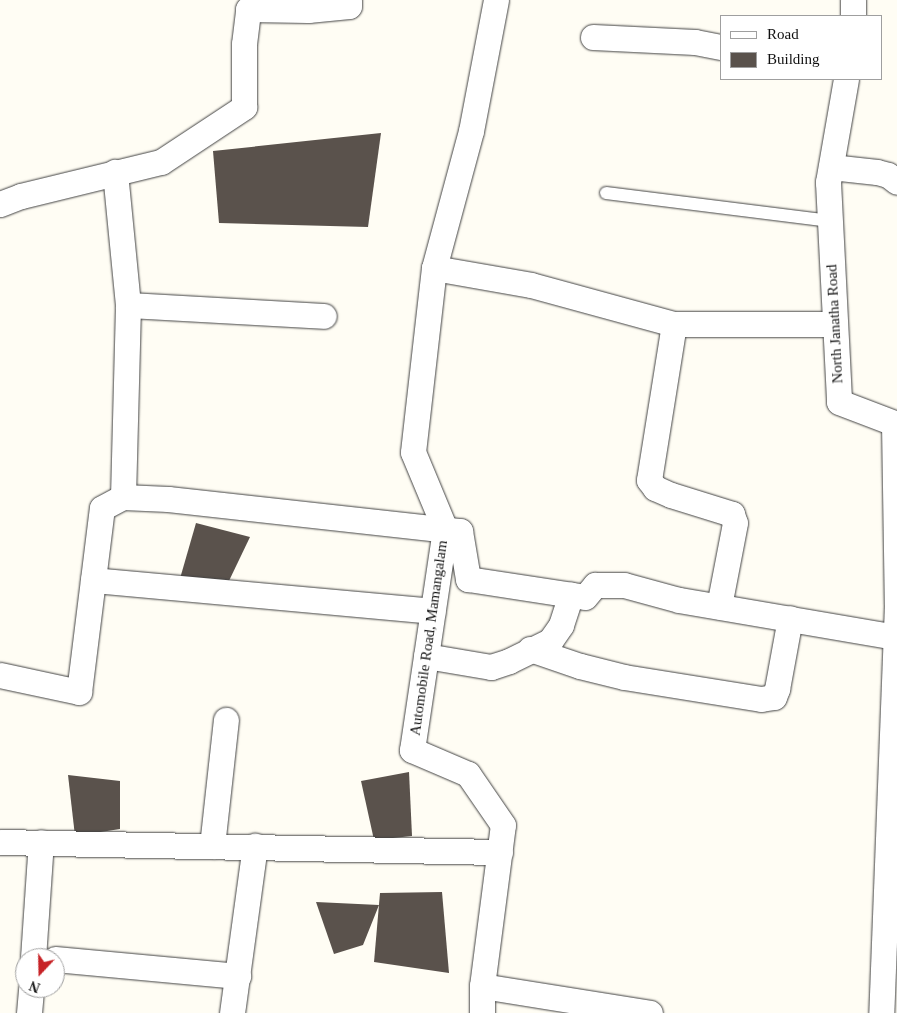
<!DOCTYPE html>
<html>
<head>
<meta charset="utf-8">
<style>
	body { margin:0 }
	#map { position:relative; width:897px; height:1013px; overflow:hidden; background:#fffdf4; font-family:"Times New Roman",serif }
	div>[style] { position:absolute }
	.building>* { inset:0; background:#5a524c }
	.roads { filter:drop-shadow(0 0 1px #434343) drop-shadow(0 0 1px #434343) }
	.service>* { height:12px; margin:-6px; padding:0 6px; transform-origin:6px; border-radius:6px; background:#fff }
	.minor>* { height:25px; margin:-12.5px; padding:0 12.5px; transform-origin:12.5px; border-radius:12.5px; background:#fff }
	span { translate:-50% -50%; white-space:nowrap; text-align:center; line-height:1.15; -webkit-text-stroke:5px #fff; paint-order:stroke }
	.street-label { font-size:15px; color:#101010 }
	.legend { position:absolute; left:720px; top:15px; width:162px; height:65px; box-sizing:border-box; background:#fff; border:1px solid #9f9f9f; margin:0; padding:6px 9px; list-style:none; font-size:15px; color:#101010 }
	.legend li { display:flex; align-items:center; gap:10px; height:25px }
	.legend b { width:25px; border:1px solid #9f9f9f }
	.north { position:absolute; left:15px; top:948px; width:50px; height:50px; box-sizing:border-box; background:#fff; border:1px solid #9f9f9f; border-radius:50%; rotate:201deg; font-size:14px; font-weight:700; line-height:20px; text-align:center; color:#101010 }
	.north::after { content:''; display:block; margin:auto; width:18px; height:22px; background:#c72226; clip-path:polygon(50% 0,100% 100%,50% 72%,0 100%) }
</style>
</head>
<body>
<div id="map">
	<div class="building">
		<div style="clip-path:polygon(381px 133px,368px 227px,219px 223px,213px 151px)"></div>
		<div style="clip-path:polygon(196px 523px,250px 537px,227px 585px,179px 582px)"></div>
		<div style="clip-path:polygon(409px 772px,412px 836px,374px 840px,361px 781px)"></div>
		<div style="clip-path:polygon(68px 775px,120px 781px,120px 829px,75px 836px)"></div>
		<div style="clip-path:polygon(442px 892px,449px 973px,374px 962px,380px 893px)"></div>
		<div style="clip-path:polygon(316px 902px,379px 905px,363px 945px,334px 954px)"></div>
	</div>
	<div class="roads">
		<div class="service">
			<div style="left:606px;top:193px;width:226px;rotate:7.1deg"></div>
		</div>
		<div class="minor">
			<div style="left:853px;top:16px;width:16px;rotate:-90deg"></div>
			<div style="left:593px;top:37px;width:102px;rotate:2.8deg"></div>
			<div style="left:695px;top:42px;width:26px;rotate:11deg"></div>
			<div style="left:846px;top:79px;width:105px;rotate:99.9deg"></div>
			<div style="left:828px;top:182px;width:220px;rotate:87.1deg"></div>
			<div style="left:839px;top:402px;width:59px;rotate:20.9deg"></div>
			<div style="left:894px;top:423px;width:181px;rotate:89.1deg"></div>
			<div style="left:897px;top:604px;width:409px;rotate:92.2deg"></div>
			<div style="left:831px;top:167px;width:46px;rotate:6.2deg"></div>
			<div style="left:877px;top:172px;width:11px;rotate:15deg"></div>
			<div style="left:888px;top:175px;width:11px;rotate:38deg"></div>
			<div style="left:0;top:204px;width:22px;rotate:-21deg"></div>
			<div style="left:21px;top:196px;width:144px;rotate:-13.7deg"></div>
			<div style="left:161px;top:162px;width:100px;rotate:-33.5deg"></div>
			<div style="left:244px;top:107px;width:63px;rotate:-90deg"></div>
			<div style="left:244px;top:44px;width:35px;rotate:-83deg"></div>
			<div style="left:248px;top:9px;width:60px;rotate:1deg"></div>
			<div style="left:308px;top:10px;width:41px;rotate:-5.6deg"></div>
			<div style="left:349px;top:6px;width:6px;rotate:-90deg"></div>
			<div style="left:434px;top:268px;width:142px;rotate:-74.9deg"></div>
			<div style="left:471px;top:131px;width:133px;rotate:-79.2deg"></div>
			<div style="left:128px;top:305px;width:196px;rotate:3.2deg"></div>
			<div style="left:674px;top:324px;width:158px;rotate:99.1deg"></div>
			<div style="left:649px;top:480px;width:10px;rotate:53deg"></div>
			<div style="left:655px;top:488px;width:17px;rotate:24deg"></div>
			<div style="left:671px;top:495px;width:64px;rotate:17.3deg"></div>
			<div style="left:732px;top:514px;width:9px;rotate:72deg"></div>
			<div style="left:735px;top:523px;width:85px;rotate:100.9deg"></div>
			<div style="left:123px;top:497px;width:45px;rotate:2.5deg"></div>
			<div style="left:168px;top:499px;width:294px;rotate:6.3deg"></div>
			<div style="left:460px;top:531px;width:49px;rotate:80.5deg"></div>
			<div style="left:468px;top:579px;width:118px;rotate:8.7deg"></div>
			<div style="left:585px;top:597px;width:16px;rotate:-50deg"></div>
			<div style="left:595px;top:585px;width:29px"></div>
			<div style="left:624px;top:585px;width:57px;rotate:15.3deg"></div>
			<div style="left:679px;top:600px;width:220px;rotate:9.7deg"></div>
			<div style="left:93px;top:580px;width:341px;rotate:5.2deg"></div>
			<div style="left:530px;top:649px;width:53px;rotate:18.8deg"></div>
			<div style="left:580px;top:666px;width:45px;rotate:14deg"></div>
			<div style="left:624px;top:677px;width:139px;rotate:9.1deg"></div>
			<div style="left:761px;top:699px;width:13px;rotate:-9deg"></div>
			<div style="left:774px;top:697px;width:9px;rotate:-69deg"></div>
			<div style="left:777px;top:689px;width:72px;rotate:-79.6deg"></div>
			<div style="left:426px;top:656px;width:66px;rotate:9.6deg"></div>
			<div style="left:491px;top:667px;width:19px;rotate:-18deg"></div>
			<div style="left:509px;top:661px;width:46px;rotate:-26deg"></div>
			<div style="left:550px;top:641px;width:19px;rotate:-55deg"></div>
			<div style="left:561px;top:625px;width:32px;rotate:-72deg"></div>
			<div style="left:0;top:675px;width:81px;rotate:12.1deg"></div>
			<div style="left:79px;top:692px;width:185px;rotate:-82.9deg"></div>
			<div style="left:102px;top:508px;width:24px;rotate:-28deg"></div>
			<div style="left:123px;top:497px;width:192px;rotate:-88.5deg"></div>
			<div style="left:128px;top:305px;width:134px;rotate:-95.6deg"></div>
			<div style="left:0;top:842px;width:500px;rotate:1.15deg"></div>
			<div style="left:212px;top:846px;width:127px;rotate:-83.7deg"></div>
			<div style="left:33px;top:958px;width:116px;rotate:-86.1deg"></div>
			<div style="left:55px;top:959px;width:184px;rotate:5.3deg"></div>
			<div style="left:482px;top:986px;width:170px;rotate:9.1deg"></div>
			<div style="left:29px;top:1013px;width:25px;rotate:-85deg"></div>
			<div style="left:232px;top:1013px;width:169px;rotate:-82.2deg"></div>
			<div style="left:482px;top:1013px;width:27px;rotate:-90deg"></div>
			<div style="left:482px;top:986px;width:162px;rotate:-82.6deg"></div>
			<div style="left:503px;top:825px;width:62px;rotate:-124.5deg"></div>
			<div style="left:468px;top:774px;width:61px;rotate:-156.8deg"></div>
			<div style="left:412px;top:750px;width:223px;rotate:-81.5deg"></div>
			<div style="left:445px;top:529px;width:83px;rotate:-112.6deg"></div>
			<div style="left:413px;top:452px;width:185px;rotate:-83.5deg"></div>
			<div style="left:434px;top:268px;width:98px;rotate:9.9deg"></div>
			<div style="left:531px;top:285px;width:148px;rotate:15.3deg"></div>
			<div style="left:674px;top:324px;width:161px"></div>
		</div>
	</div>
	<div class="street-label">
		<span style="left:835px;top:324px;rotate:-93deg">North Janatha Road</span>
		<span style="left:429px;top:638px;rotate:-82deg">Automobile Road, Mamangalam</span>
	</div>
	<ul class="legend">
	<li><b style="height:6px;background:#fff"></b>Road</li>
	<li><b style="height:14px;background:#5a524c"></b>Building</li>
	</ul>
	<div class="north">N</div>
</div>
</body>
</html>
